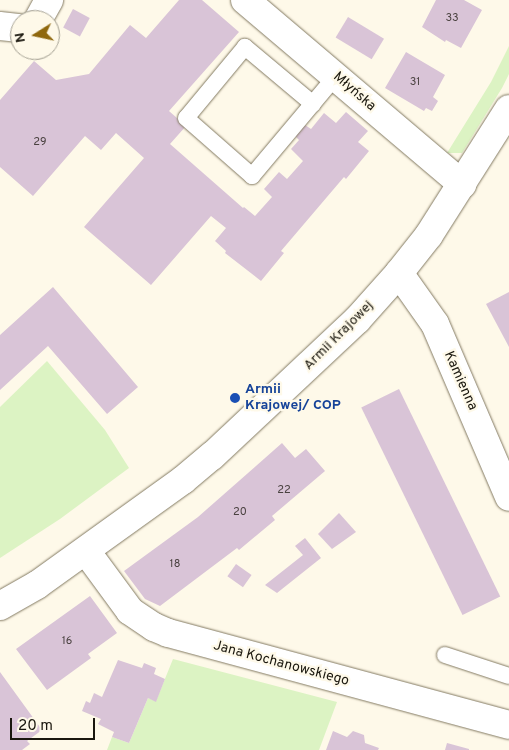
<!DOCTYPE html>
<html>
<head>
<meta charset="utf-8">
<style>
	body { margin:0 }
	#map { position:relative; width:509px; height:750px; overflow:hidden; background:#fef9e9; font-family:Overpass,sans-serif }
	div>[style] { position:absolute }
	.green>* { inset:0; background:#dcf3c3 }
	.building>* { inset:0; background:#d9c4d7; transform-origin:0 0 }
	.roads { filter:drop-shadow(0 0 1px #837a62) drop-shadow(0 0 1px #837a62) }
	.lane>* { height:16px; margin:-8px; padding:0 8px; transform-origin:8px; border-radius:8px; background:#fff }
	.street>* { height:28px; margin:-14px; padding:0 14px; transform-origin:14px; border-radius:14px; background:#fff }
	.dots>* { width:14px; height:14px; translate:-50% -50%; box-sizing:border-box; border:2px solid #fef9e9; border-radius:50% }
	span { translate:-50% -50%; white-space:nowrap; text-align:center; line-height:1.15; -webkit-text-stroke:4.5px #fef9e9; paint-order:stroke }
	.number-label { font-size:11px; color:#4a4240 }
	.number-label span { -webkit-text-stroke-width:0 }
	.street-label { font-size:14px; color:#1a170e }
	.transit-label { font-size:14px; color:#164399; font-weight:700 }
	.left { translate:0 -50%; text-align:left }
	.north { position:absolute; left:10px; top:10px; width:50px; height:50px; box-sizing:border-box; background:#fef9e9; border:1px solid #a39f91; border-radius:50%; rotate:260deg; font-size:14px; font-weight:700; line-height:20px; text-align:center; color:#1a170e }
	.north::after { content:''; display:block; margin:auto; width:18px; height:22px; background:#8f680e; clip-path:polygon(50% 0,100% 100%,50% 72%,0 100%) }
	.scale { position:absolute; left:10px; top:718px; width:85px; height:22px; box-sizing:border-box; border:2px solid #1a170e; border-top:0; padding-left:6px; font-size:15px; line-height:18px; white-space:nowrap; color:#1a170e; -webkit-text-stroke:4px #fef9e9; paint-order:stroke }
</style>
</head>
<body>
<div id="map">
	<div class="green">
		<div style="clip-path:polygon(509px 46px,509px 74px,502px 88px,462px 153px,447px 153px,491px 82px)"></div>
		<div style="clip-path:polygon(47px 361px,105px 430px,129px 468px,60px 519px,0 558px,0 407px)"></div>
		<div style="clip-path:polygon(173px 659px,337px 702px,319px 750px,107px 750px,112px 737px,129px 743px,148px 698px,156px 701px)"></div>
	</div>
	<div class="building">
		<div style="clip-path:polygon(179px 0,202px 0,239px 32px,169px 111px,186px 126px,170px 144px,243px 208px,244px 207px,255px 216px,272px 197px,264px 189px,279px 172px,287px 179px,303px 161px,291px 149px,299px 140px,295px 136px,305px 125px,311px 129px,324px 113px,336px 123px,346px 112px,368px 131px,358px 142px,369px 151px,346px 179px,344px 177px,281px 251px,284px 253px,261px 281px,225px 253px,226px 251px,215px 241px,226px 228px,211px 216px,151px 285px,84px 227px,144px 158px,116px 133px,101px 150px,85px 136px,33px 196px,0 167px,0 100px,34px 61px,56px 80px,89px 74px,130px 25px,146px 38px)"></div>
		<div style="clip-path:polygon(436px 0,464px 0,482px 10px,461px 48px,446px 40px,445px 42px,422px 27px)"></div>
		<div style="left:73px;top:9px;width:19px;height:21px;rotate:28deg"></div>
		<div style="left:348px;top:17px;width:42px;height:24px;rotate:31deg"></div>
		<div style="clip-path:polygon(406px 52px,445px 75px,433px 97px,438px 101px,432px 111px,426px 108px,424px 111px,385px 88px)"></div>
		<div style="clip-path:polygon(53px 287px,138px 387px,107px 414px,48px 346px,0 390px,0 335px)"></div>
		<div style="clip-path:polygon(509px 292px,509px 347px,486px 304px)"></div>
		<div style="left:399px;top:389px;width:231px;height:42px;rotate:64deg"></div>
		<div style="clip-path:polygon(282px 443px,295px 458px,306px 449px,325px 471px,272px 516px,275px 520px,239px 550px,237px 548px,160px 606px,145px 599px,124px 571px,198px 517px)"></div>
		<div style="clip-path:polygon(339px 513px,356px 532px,332px 549px,318px 534px)"></div>
		<div style="clip-path:polygon(305px 538px,321px 558px,277px 593px,265px 585px,303px 555px,295px 546px)"></div>
		<div style="left:236px;top:564px;width:19px;height:15px;rotate:35deg"></div>
		<div style="clip-path:polygon(90px 596px,117px 633px,88px 654px,91px 658px,47px 690px,16px 649px)"></div>
		<div style="clip-path:polygon(118px 660px,142px 668px,144px 663px,156px 668px,154px 674px,165px 679px,156px 702px,148px 698px,129px 743px,112px 737px,114px 732px,98px 724px,101px 719px,82px 711px,86px 701px,90px 703px,94px 693px,102px 697px)"></div>
		<div style="clip-path:polygon(0 672px,42px 730px,27px 741px,30px 744px,22px 750px,0 750px)"></div>
		<div style="clip-path:polygon(333px 731px,347px 737px,353px 731px,364px 735px,365px 743px,379px 748px,378px 750px,326px 750px)"></div>
		<div style="clip-path:polygon(447px 743px,469px 749px,469px 750px,445px 750px)"></div>
	</div>
	<div class="roads">
		<div class="lane">
			<div style="left:313px;top:104px;width:89px;rotate:-140deg"></div>
			<div style="left:245px;top:47px;width:92px;rotate:129.7deg"></div>
			<div style="left:186px;top:118px;width:88px;rotate:41.3deg"></div>
			<div style="left:252px;top:176px;width:131px;rotate:-50deg"></div>
			<div style="left:445px;top:655px;width:67px;rotate:18.2deg"></div>
		</div>
		<div class="street">
			<div style="left:245px;top:0;width:285px;rotate:40.3deg"></div>
			<div style="left:38px;top:20px;width:23px;rotate:-61deg"></div>
			<div style="left:0;top:26px;width:20px;rotate:6deg"></div>
			<div style="left:399px;top:273px;width:62px;rotate:54.8deg"></div>
			<div style="left:435px;top:324px;width:188px;rotate:66.8deg"></div>
			<div style="left:86px;top:551px;width:74px;rotate:53.7deg"></div>
			<div style="left:130px;top:611px;width:29px;rotate:34deg"></div>
			<div style="left:154px;top:627px;width:15px;rotate:23deg"></div>
			<div style="left:168px;top:633px;width:353px;rotate:15.1deg"></div>
			<div style="left:0;top:606px;width:43px;rotate:-29.6deg"></div>
			<div style="left:37px;top:585px;width:180px;rotate:-35.7deg"></div>
			<div style="left:183px;top:480px;width:38px;rotate:-40deg"></div>
			<div style="left:212px;top:456px;width:199px;rotate:-43.2deg"></div>
			<div style="left:357px;top:320px;width:63px;rotate:-48.2deg"></div>
			<div style="left:399px;top:273px;width:48px;rotate:-51.7deg"></div>
			<div style="left:429px;top:235px;width:149px;rotate:-57.6deg"></div>
		</div>
	</div>
	<div class="dots">
		<div style="left:235px;top:398px;background:#1a4fb4"></div>
	</div>
	<div class="number-label">
		<span style="left:452px;top:18px">33</span>
		<span style="left:415px;top:82px">31</span>
		<span style="left:40px;top:142px">29</span>
		<span style="left:284px;top:490px">22</span>
		<span style="left:240px;top:512px">20</span>
		<span style="left:175px;top:564px">18</span>
		<span style="left:67px;top:641px">16</span>
	</div>
	<div class="street-label">
		<span style="left:354px;top:92px;rotate:41deg">Młyńska</span>
		<span style="left:339px;top:336px;rotate:-45deg">Armii Krajowej</span>
		<span style="left:460px;top:381px;rotate:66deg">Kamienna</span>
		<span style="left:281px;top:664px;rotate:15deg">Jana Kochanowskiego</span>
	</div>
	<div class="transit-label">
		<span class="left" style="left:245px;top:398px">Armii<br>Krajowej/ COP</span>
	</div>
	<div class="north">N</div>
	<div class="scale">20 m</div>
</div>
</body>
</html>
